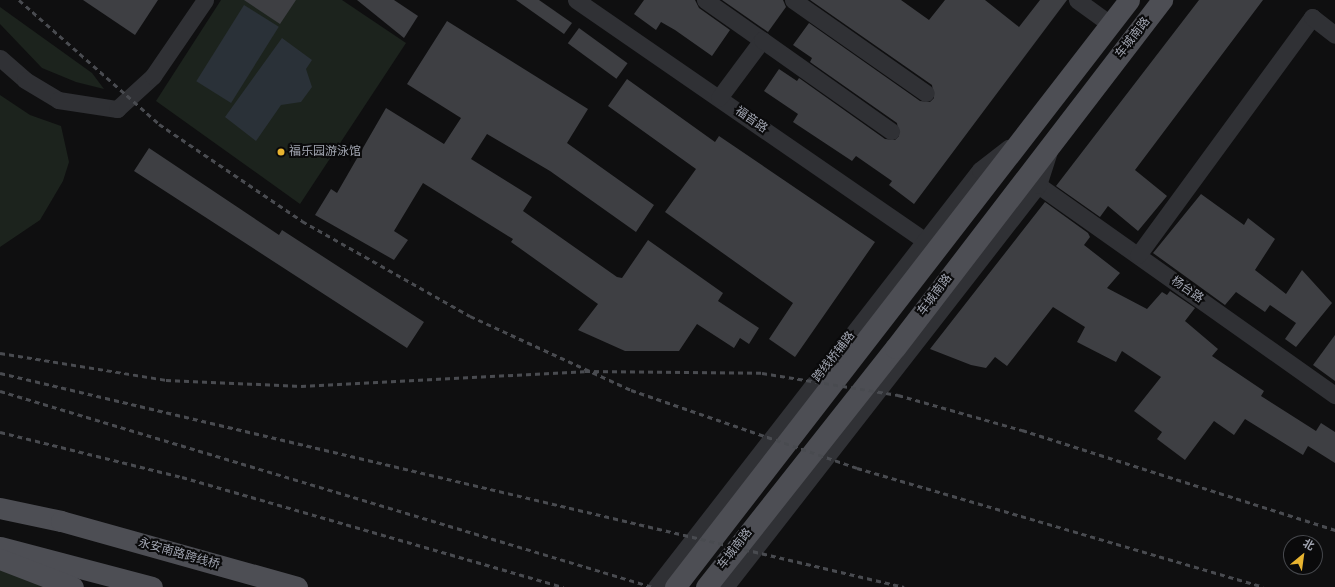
<!DOCTYPE html>
<html>
<head>
<meta charset="utf-8">
<style>
	body { margin:0 }
	#map { position:relative; width:1335px; height:587px; overflow:hidden; background:#0f0f10; font-family:"Nunito Sans","Noto Sans SC",sans-serif }
	div>[style] { position:absolute }
	.green>* { inset:0; background:#1c231d }
	.water>* { inset:0; background:#2a3138; transform-origin:0 0 }
	.building>* { inset:0; background:#3e3f43; transform-origin:0 0 }
	.minor>* { height:17px; margin:-8.5px; padding:0 8.5px; transform-origin:8.5px; border-radius:8.5px; background:#303135 }
	.major>* { height:21px; margin:-10.5px; padding:0 10.5px; transform-origin:10.5px; border-radius:10.5px; background:#4d4e54 }
	.rail>* { height:3px; margin-top:-1.5px; transform-origin:0; background:repeating-linear-gradient(90deg,#494b50 0 5px,transparent 0 9px) }
	.dots>* { width:11px; height:11px; translate:-50% -50%; box-sizing:border-box; border:2px solid #0a0a0b; border-radius:50% }
	span { translate:-50% -50%; white-space:nowrap; text-align:center; line-height:1.15; -webkit-text-stroke:4px #0a0a0b; paint-order:stroke }
	.street-label { font-size:12px; color:#a1a5b1 }
	.poi-label { font-size:12px; color:#a1a5b1 }
	.left { translate:0 -50%; text-align:left }
	.north { position:absolute; left:1283px; top:535px; width:40px; height:40px; box-sizing:border-box; background:#0a0a0b; border:1px solid #46484d; border-radius:50%; rotate:29deg; font-size:11px; font-weight:700; line-height:16px; text-align:center; color:#a1a5b1 }
	.north::after { content:''; display:block; margin:auto; width:14px; height:18px; background:#e8b430; clip-path:polygon(50% 0,100% 100%,50% 72%,0 100%) }
</style>
</head>
<body>
<div id="map">
	<div class="green">
		<div style="clip-path:polygon(221px 0,342px 0,406px 43px,300px 204px,156px 101px)"></div>
		<div style="clip-path:polygon(0 7px,92px 73px,104px 89px,76px 82px,42px 68px,0 24px)"></div>
		<div style="clip-path:polygon(0 95px,30px 115px,61px 126px,69px 162px,63px 181px,40px 220px,0 247px)"></div>
		<div style="clip-path:polygon(0 559px,73px 587px,0 587px)"></div>
	</div>
	<div class="water">
		<div style="left:244px;top:5px;width:41px;height:90px;rotate:32deg"></div>
		<div style="clip-path:polygon(282px 38px,312px 60px,306px 69px,312px 87px,301px 102px,281px 105px,256px 141px,225px 117px)"></div>
	</div>
	<div class="building">
		<div style="clip-path:polygon(83px 0,158px 0,135px 35px)"></div>
		<div style="clip-path:polygon(244px 0,296px 0,280px 24px)"></div>
		<div style="clip-path:polygon(357px 0,394px 0,418px 16px,404px 38px)"></div>
		<div style="clip-path:polygon(516px 0,539px 0,572px 23px,564px 34px)"></div>
		<div style="clip-path:polygon(644px 0,695px 0,699px 8px,730px 30px,712px 56px,675px 30px,661px 22px,656px 30px,634px 14px)"></div>
		<div style="clip-path:polygon(722px 0,783px 0,786px 7px,768px 32px)"></div>
		<div style="clip-path:polygon(810px 0,901px 0,929px 20px,945px 0,985px 0,1019px 27px,1040px 0,1067px 0,914px 204px,889px 185px,892px 181px,856px 156px,852px 161px,793px 122px,798px 114px,764px 91px,779px 69px,797px 81px,799px 78px,885px 139px,895px 140px,899px 136px,897px 123px,810px 62px,812px 58px,793px 45px,809px 23px,920px 101px,930px 102px,934px 98px,932px 85px)"></div>
		<div style="clip-path:polygon(1199px 0,1263px 0,1135px 170px,1167px 196px,1138px 231px,1108px 206px,1100px 217px,1056px 186px)"></div>
		<div style="clip-path:polygon(447px 21px,588px 109px,567px 143px,654px 205px,636px 232px,550px 171px,487px 134px,471px 159px,532px 197px,523px 211px,617px 277px,622px 278px,648px 240px,723px 293px,718px 301px,759px 328px,749px 344px,740px 338px,734px 348px,697px 324px,679px 351px,625px 351px,578px 330px,598px 304px,511px 242px,513px 239px,423px 183px,394px 231px,408px 240px,394px 260px,315px 215px,331px 189px,337px 193px,386px 108px,444px 144px,461px 118px,407px 84px)"></div>
		<div style="left:579px;top:28px;width:60px;height:19px;rotate:36deg"></div>
		<div style="clip-path:polygon(627px 79px,715px 142px,719px 136px,875px 242px,795px 357px,769px 339px,793px 303px,665px 212px,696px 169px,608px 106px)"></div>
		<div style="clip-path:polygon(149px 148px,279px 235px,282px 230px,424px 322px,407px 348px,134px 171px)"></div>
		<div style="clip-path:polygon(1201px 194px,1244px 225px,1248px 218px,1275px 239px,1255px 270px,1286px 294px,1302px 270px,1332px 303px,1296px 347px,1285px 339px,1296px 323px,1270px 305px,1265px 312px,1236px 292px,1225px 305px,1153px 253px)"></div>
		<div style="clip-path:polygon(1045px 202px,1088px 233px,1090px 237px,1084px 245px,1120px 273px,1107px 288px,1147px 309px,1162px 292px,1167px 295px,1170px 291px,1195px 308px,1185px 321px,1218px 349px,1212px 356px,1264px 391px,1261px 396px,1316px 431px,1321px 423px,1335px 432px,1335px 463px,1308px 446px,1303px 455px,1245px 419px,1234px 435px,1214px 421px,1185px 460px,1157px 439px,1162px 432px,1134px 411px,1161px 377px,1122px 351px,1116px 362px,1077px 342px,1085px 327px,1053px 307px,1007px 366px,995px 357px,986px 368px,971px 365px,930px 349px)"></div>
		<div style="clip-path:polygon(1335px 335px,1335px 381px,1313px 365px)"></div>
	</div>
	<div class="minor">
		<div style="left:576px;top:0;width:424px;rotate:34.6deg"></div>
		<div style="left:705px;top:0;width:70px;rotate:35.1deg"></div>
		<div style="left:762px;top:40px;width:72px;rotate:126.6deg"></div>
		<div style="left:793px;top:0;width:162px;rotate:35deg"></div>
		<div style="left:1077px;top:0;width:41px;rotate:36deg"></div>
		<div style="left:762px;top:40px;width:158px;rotate:35.2deg"></div>
		<div style="left:0;top:58px;width:33px;rotate:41deg"></div>
		<div style="left:25px;top:80px;width:39px;rotate:31deg"></div>
		<div style="left:58px;top:100px;width:60px;rotate:8.7deg"></div>
		<div style="left:117px;top:109px;width:49px;rotate:-42.5deg"></div>
		<div style="left:153px;top:76px;width:92px;rotate:-55.6deg"></div>
		<div style="left:1038px;top:185px;width:364px;rotate:35.3deg"></div>
		<div style="left:1138px;top:255px;width:295px;rotate:-53.8deg"></div>
		<div style="left:1312px;top:17px;width:29px;rotate:38deg"></div>
		<div style="left:656px;top:587px;width:528px;rotate:-52.15deg"></div>
		<div style="left:980px;top:170px;width:36px;rotate:-38deg"></div>
		<div style="left:725px;top:587px;width:509px;rotate:-52.1deg"></div>
		<div style="left:1038px;top:185px;width:35px;rotate:-72deg"></div>
	</div>
	<div class="major">
		<div style="left:0;top:508px;width:62px;rotate:12deg"></div>
		<div style="left:61px;top:521px;width:245px;rotate:15.6deg"></div>
		<div style="left:0;top:547px;width:157px;rotate:14.7deg"></div>
		<div style="left:0;top:559px;width:78px;rotate:21deg"></div>
		<div style="left:675px;top:587px;width:742px;rotate:-52.28deg"></div>
		<div style="left:706px;top:587px;width:305px;rotate:-51.7deg"></div>
		<div style="left:895px;top:348px;width:439px;rotate:-52.5deg"></div>
	</div>
	<div class="rail">
		<div style="left:19px;top:0;width:187px;rotate:41.5deg"></div>
		<div style="left:159px;top:124px;width:173px;rotate:34.1deg"></div>
		<div style="left:302px;top:221px;width:193px;rotate:29.5deg"></div>
		<div style="left:470px;top:316px;width:177px;rotate:24.7deg"></div>
		<div style="left:631px;top:390px;width:239px;rotate:19deg"></div>
		<div style="left:857px;top:468px;width:423px;rotate:16.3deg"></div>
		<div style="left:0;top:353px;width:168px;rotate:9.2deg"></div>
		<div style="left:166px;top:380px;width:135px;rotate:2.5deg"></div>
		<div style="left:301px;top:386px;width:284px;rotate:-3deg"></div>
		<div style="left:585px;top:371px;width:177px;rotate:0.6deg"></div>
		<div style="left:762px;top:373px;width:138px;rotate:9.2deg"></div>
		<div style="left:898px;top:395px;width:129px;rotate:15.8deg"></div>
		<div style="left:1022px;top:430px;width:329px;rotate:17.7deg"></div>
		<div style="left:0;top:373px;width:929px;rotate:13.32deg"></div>
		<div style="left:0;top:391px;width:682px;rotate:16.71deg"></div>
		<div style="left:0;top:432px;width:187px;rotate:13.9deg"></div>
		<div style="left:182px;top:477px;width:397px;rotate:16.1deg"></div>
	</div>
	<div class="dots">
		<div style="left:281px;top:152px;background:#e8b430"></div>
	</div>
	<div class="street-label">
		<span style="left:1133px;top:38px;rotate:-52deg">车城南路</span>
		<span style="left:751px;top:120px;rotate:35deg">福音路</span>
		<span style="left:1187px;top:290px;rotate:35deg">杨台路</span>
		<span style="left:935px;top:295px;rotate:-53deg">车城南路</span>
		<span style="left:834px;top:357px;rotate:-52deg">跨线桥辅路</span>
		<span style="left:735px;top:549px;rotate:-52deg">车城南路</span>
		<span style="left:179px;top:554px;rotate:16deg">永安南路跨线桥</span>
	</div>
	<div class="poi-label">
		<span class="left" style="left:289px;top:152px">福乐园游泳馆</span>
	</div>
	<div class="north">北</div>
</div>
</body>
</html>
